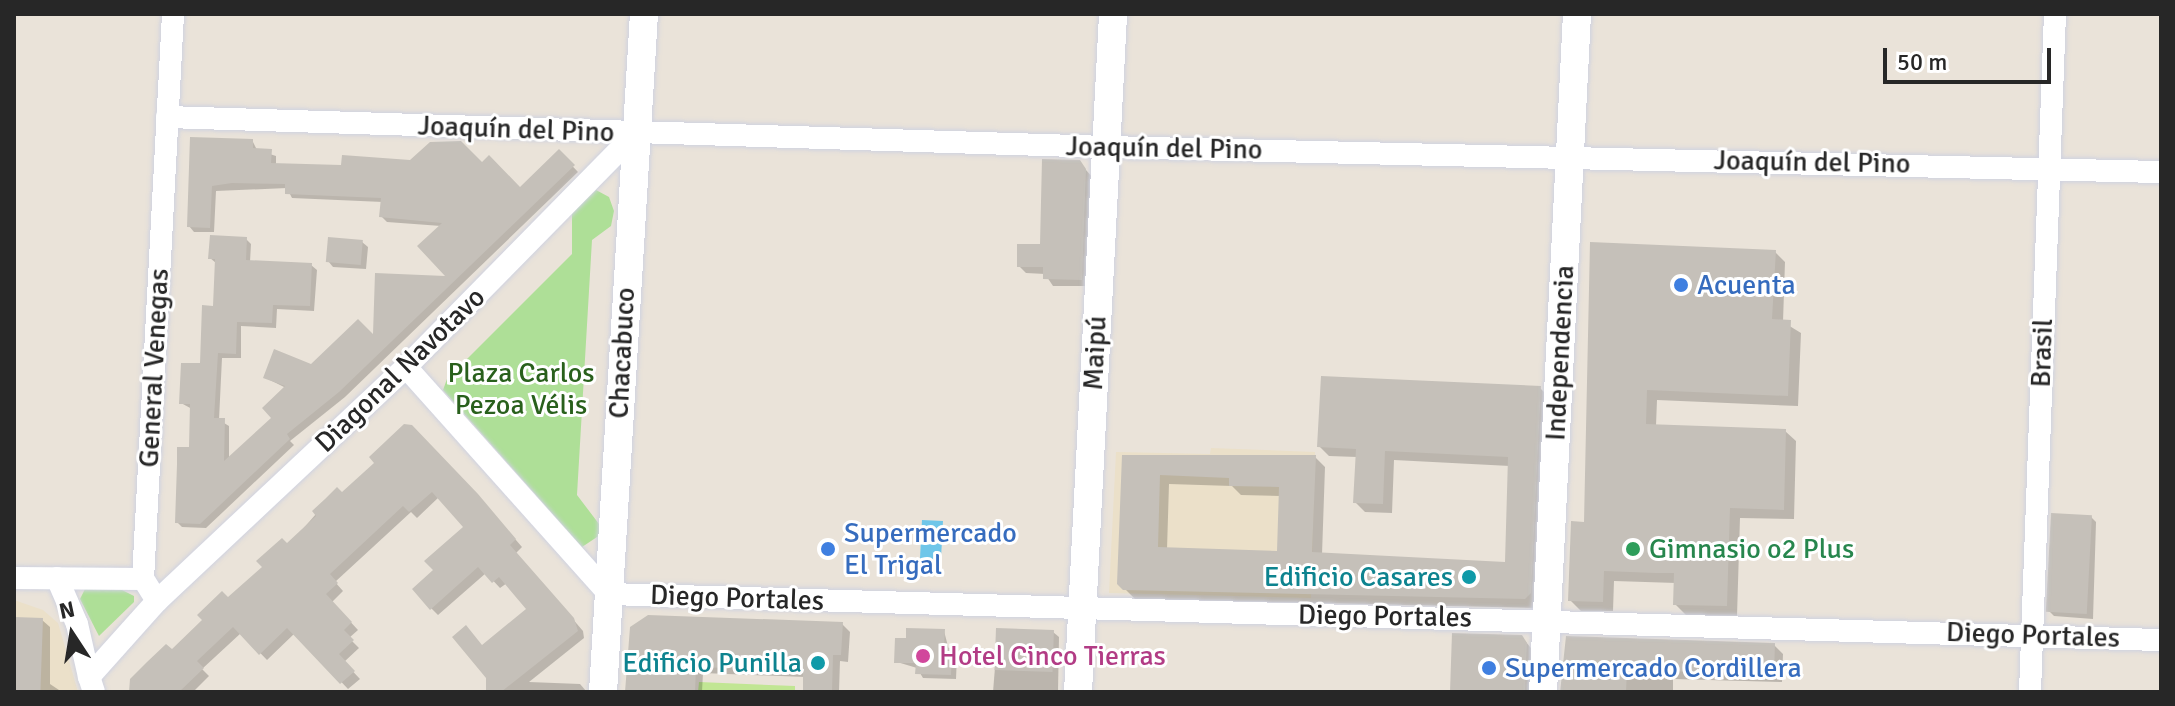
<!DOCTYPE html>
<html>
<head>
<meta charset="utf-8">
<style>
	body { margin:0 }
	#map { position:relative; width:2175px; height:706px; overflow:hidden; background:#eae3d9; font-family:Signika,sans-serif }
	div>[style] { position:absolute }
	.education>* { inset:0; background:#ebe0c9 }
	.green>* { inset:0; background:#aedf97 }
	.pitch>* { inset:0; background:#c1e693 }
	.water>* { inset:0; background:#6fc6e9; transform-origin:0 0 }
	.shadow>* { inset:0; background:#0003 }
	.building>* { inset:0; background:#c5c0b9; transform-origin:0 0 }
	.roads { filter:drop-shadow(0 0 2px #cfd2e0) drop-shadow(0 0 2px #cfd2e0) }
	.minor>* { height:22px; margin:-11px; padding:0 11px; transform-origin:11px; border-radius:11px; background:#fff }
	.tertiary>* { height:28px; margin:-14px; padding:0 14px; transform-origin:14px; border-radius:14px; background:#fff }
	.dots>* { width:22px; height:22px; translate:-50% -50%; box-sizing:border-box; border:4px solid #fff; border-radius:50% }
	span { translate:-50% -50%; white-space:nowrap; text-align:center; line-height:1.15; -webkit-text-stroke:6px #fff; paint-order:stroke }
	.street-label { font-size:28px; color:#272727 }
	.shop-label { font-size:28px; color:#366cbe }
	.left { translate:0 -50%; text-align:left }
	.park-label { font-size:28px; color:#29601c }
	.leisure-label { font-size:28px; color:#27864d }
	.culture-label { font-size:28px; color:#0d838f }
	.right { translate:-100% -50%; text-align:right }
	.hotel-label { font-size:28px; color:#b23c85 }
	.frame { position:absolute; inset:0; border:16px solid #272727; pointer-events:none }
	.north { position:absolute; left:32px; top:594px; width:80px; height:80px; -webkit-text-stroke:6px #fff; paint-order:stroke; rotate:348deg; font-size:22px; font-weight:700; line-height:32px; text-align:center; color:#272727 }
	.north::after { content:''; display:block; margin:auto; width:28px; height:36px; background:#272727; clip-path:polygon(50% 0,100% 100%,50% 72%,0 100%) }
	.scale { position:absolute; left:1883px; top:48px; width:168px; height:36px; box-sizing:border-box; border:4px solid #272727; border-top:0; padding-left:10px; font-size:24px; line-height:28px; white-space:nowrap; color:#272727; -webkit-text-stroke:6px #fff; paint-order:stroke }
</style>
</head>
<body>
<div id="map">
	<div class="education">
		<div style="clip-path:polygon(1211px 448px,1315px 452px,1311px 598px,1109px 593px,1116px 452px,1210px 454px)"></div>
		<div style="clip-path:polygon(14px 600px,43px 610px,58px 623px,78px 692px,14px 692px)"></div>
	</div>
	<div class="green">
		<div style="clip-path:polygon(596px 190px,609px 197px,614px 211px,611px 226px,592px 240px,577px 495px,599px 524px,600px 535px,582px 547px,443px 390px,447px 379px,572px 254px,572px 213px)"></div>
		<div style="clip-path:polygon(85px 589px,122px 590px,134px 596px,134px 602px,99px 636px,80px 599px)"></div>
	</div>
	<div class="pitch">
		<div style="clip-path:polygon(699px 682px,795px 686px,795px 692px,698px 692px)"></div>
	</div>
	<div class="water">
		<div style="left:922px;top:520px;width:21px;height:42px;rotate:3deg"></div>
	</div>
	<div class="shadow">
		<div style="clip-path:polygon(192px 139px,252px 140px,257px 150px,276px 156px,276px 166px,482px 165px,520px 189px,559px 152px,578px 172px,345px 397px,290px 441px,294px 445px,206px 528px,182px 527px,177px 522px,191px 449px,192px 409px,181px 403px,202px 365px,215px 308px,216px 263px,210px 258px,246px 239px,251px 244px,250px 262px,311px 265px,317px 270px,314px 311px,277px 309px,276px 328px,241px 326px,241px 358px,222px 358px,219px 420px,229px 426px,229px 460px,274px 418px,286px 388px,266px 378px,311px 366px,375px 339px,449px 278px,441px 226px,387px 222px,382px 217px,383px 202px,292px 198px,287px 188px,216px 191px,214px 232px,194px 232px,189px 226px)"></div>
		<div style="clip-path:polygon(1079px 162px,1093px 178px,1089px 286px,1053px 286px,1045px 274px,1026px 273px,1019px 266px,1042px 247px)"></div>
		<div style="clip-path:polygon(362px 242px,368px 247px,366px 269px,333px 267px,328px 261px)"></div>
		<div style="clip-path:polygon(1591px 244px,1775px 252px,1785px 262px,1783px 322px,1801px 333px,1798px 406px,1657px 400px,1656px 426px,1785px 431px,1796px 441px,1794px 519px,1740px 518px,1737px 616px,1686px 615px,1675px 604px,1676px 583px,1614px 581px,1613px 611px,1581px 611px,1570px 600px,1586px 524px)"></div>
		<div style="clip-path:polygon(evenodd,1540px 388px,1550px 398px,1536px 608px,1135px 599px,1119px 583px,1123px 457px,1315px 457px,1325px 467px,1322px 555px,1507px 564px,1510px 466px,1394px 460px,1392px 513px,1365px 512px,1355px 502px,1357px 457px,1329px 456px,1319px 446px,1540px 388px,1169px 484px,1232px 486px,1241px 495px,1281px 496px,1279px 553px,1167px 550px,1169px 484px)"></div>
		<div style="clip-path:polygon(377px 463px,484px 503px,522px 547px,516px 553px,583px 631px,584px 638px,529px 682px,580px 684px,587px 692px,488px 692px,483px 647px,529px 609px,507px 583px,500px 588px,486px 573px,438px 615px,431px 608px,436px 571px,466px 527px,439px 497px,417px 518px,411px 512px,335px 582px,343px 591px,332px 602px,358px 630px,349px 638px,359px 648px,344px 662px,360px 679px,348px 689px,295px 633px,267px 660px,241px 633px,202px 669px,209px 676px,193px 692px,134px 692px,288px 546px,337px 490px,342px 495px)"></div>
		<div style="clip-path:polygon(2091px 517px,2096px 522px,2093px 619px,2054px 616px,2049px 611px)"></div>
		<div style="clip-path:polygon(14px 619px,42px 620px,50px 627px,50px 684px,62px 692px,14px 692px)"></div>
		<div style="clip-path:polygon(842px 624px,850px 632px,848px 662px,840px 661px,839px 692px,805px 692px,805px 677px,703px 673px,702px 692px,628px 692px,632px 628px)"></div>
		<div style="clip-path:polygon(998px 630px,1053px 632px,1059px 637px,1058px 692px,993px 692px)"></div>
		<div style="clip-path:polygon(944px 631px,949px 650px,957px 656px,956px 679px,923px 678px,917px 668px,897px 662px)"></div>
		<div style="clip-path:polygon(1522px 637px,1535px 653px,1533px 692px,1452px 692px)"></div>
		<div style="clip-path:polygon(1568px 638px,1774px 645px,1783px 654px,1782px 682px,1673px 679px,1673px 692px,1563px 692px)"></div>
	</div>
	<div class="building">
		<div style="clip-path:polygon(190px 137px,253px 139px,253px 148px,272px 149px,271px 163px,341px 165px,342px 155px,410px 160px,430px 142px,461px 141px,482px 162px,489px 155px,520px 187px,559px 149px,575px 165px,339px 392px,287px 434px,290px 439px,200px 524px,175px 523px,177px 464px,177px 447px,189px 447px,190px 404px,179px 404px,181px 363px,200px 363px,202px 305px,213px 306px,215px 259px,208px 259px,210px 235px,247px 237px,246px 260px,312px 263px,310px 306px,273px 305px,272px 323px,237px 322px,236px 354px,218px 353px,214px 418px,225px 418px,224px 461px,271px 418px,262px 408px,285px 386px,263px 378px,274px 349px,311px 364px,358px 319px,373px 334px,375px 273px,445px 276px,417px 246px,442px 223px,379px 217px,381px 198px,285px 194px,285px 184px,232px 183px,212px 186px,210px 228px,187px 227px)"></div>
		<div style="clip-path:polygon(1042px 159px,1080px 160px,1086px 169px,1082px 280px,1043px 279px,1043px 267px,1017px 267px,1017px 244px,1040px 244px)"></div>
		<div style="left:328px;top:237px;width:35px;height:25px;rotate:5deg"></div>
		<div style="clip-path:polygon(1590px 242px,1776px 250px,1772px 319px,1791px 320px,1788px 396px,1647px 390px,1646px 424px,1786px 429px,1784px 510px,1730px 508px,1727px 606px,1673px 605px,1674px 573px,1656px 573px,1604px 571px,1603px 602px,1568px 601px,1571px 521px,1584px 522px)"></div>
		<div style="clip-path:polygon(evenodd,1321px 376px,1541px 386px,1531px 593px,1525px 599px,1123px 590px,1117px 584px,1122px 455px,1316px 455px,1312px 552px,1505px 562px,1508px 457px,1385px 451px,1383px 504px,1353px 503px,1356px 449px,1317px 447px,1321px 376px,1160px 475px,1229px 478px,1229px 486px,1279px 487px,1277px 551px,1158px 547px,1160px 475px)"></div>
		<div style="clip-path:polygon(404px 424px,412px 425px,478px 494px,516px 539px,510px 545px,574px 618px,578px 631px,501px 692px,486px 692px,486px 678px,452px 637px,466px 625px,482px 645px,526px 609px,499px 577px,492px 583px,478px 567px,430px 610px,412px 589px,433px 570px,424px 561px,463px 527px,432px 492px,409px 512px,403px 506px,330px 574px,338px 583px,326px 594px,352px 622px,344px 630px,354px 640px,339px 654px,355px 671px,340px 684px,287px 628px,259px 655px,233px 627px,197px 661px,204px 668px,179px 692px,129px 692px,130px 679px,147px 662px,166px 644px,172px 649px,202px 620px,197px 615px,222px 591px,228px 597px,262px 567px,256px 561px,282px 538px,287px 543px,316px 516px,312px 511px,325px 499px,337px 487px,342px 492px,374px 463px,369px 457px)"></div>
		<div style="left:2051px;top:513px;width:41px;height:99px;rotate:3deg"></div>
		<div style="clip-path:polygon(648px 615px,843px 622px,841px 655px,833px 655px,832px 692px,803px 692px,803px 670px,696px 667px,695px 692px,625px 692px,630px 627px)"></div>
		<div style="left:14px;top:617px;width:29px;height:75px;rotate:2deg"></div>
		<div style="clip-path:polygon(906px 628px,945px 629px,944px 648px,952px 648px,951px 675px,915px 674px,916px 663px,894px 663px,895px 638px,906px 638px)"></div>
		<div style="left:996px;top:628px;width:58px;height:42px;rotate:2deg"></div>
		<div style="clip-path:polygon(1452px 633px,1522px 635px,1527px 643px,1525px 692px,1450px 692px)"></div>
		<div style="clip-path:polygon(1566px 636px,1775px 643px,1774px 674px,1627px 670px,1626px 692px,1560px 692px)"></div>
	</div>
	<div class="roads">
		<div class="minor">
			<div style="left:167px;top:117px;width:939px;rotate:1.83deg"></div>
			<div style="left:1106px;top:147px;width:1055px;rotate:1.36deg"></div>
			<div style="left:406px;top:367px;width:305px;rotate:48.2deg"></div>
			<div style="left:609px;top:594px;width:1553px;rotate:1.7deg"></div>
			<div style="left:14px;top:578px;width:129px;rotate:0.4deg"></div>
			<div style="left:57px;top:578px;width:50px;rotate:66.5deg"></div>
			<div style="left:77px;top:624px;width:54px;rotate:77.2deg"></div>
			<div style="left:157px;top:601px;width:26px;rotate:-122deg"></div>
			<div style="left:143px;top:579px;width:566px;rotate:-86.96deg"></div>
			<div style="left:94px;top:692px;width:16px;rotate:-108deg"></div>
			<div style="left:89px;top:677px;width:102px;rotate:-48.2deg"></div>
			<div style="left:157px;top:601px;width:342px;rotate:-43.2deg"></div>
			<div style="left:406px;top:367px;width:328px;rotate:-45.5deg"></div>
			<div style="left:2030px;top:692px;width:678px;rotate:-87.89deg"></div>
		</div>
		<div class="tertiary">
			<div style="left:603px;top:692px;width:679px;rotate:-86.54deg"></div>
			<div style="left:1078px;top:692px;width:679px;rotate:-87.04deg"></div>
			<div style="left:1543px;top:692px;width:679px;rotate:-87.13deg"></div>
		</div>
	</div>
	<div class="dots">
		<div style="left:1681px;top:285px;background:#3f7fe0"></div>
		<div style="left:828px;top:549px;background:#3f7fe0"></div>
		<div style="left:1633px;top:549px;background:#2e9e5b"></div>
		<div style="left:1469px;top:577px;background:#0f9aa8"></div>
		<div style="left:923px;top:656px;background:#d1479c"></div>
		<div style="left:818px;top:663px;background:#0f9aa8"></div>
		<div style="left:1489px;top:668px;background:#3f7fe0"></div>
	</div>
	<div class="street-label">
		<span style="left:516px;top:129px;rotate:2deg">Joaquín del Pino</span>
		<span style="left:1164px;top:148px;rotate:1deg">Joaquín del Pino</span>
		<span style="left:1812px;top:162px;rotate:1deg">Joaquín del Pino</span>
		<span style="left:622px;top:353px;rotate:-87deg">Chacabuco</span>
		<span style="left:1095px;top:353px;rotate:-87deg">Maipú</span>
		<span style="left:1560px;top:353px;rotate:-87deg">Independencia</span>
		<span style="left:2042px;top:353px;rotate:-88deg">Brasil</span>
		<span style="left:154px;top:368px;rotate:-87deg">General Venegas</span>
		<span style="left:400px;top:370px;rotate:-44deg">Diagonal Navotavo</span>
		<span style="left:737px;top:598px;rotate:2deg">Diego Portales</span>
		<span style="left:1385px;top:616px;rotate:1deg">Diego Portales</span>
		<span style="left:2033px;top:635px;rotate:2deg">Diego Portales</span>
	</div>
	<div class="shop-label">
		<span class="left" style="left:1697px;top:285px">Acuenta</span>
		<span class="left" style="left:844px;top:549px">Supermercado<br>El Trigal</span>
		<span class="left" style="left:1505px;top:668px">Supermercado Cordillera</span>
	</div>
	<div class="park-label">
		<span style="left:521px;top:389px">Plaza Carlos<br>Pezoa Vélis</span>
	</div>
	<div class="leisure-label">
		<span class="left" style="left:1649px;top:549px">Gimnasio o2 Plus</span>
	</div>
	<div class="culture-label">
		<span class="right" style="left:1453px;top:577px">Edificio Casares</span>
		<span class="right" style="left:802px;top:663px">Edificio Punilla</span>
	</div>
	<div class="hotel-label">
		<span class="left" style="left:939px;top:656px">Hotel Cinco Tierras</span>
	</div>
	<div class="frame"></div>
	<div class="north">N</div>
	<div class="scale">50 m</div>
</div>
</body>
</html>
